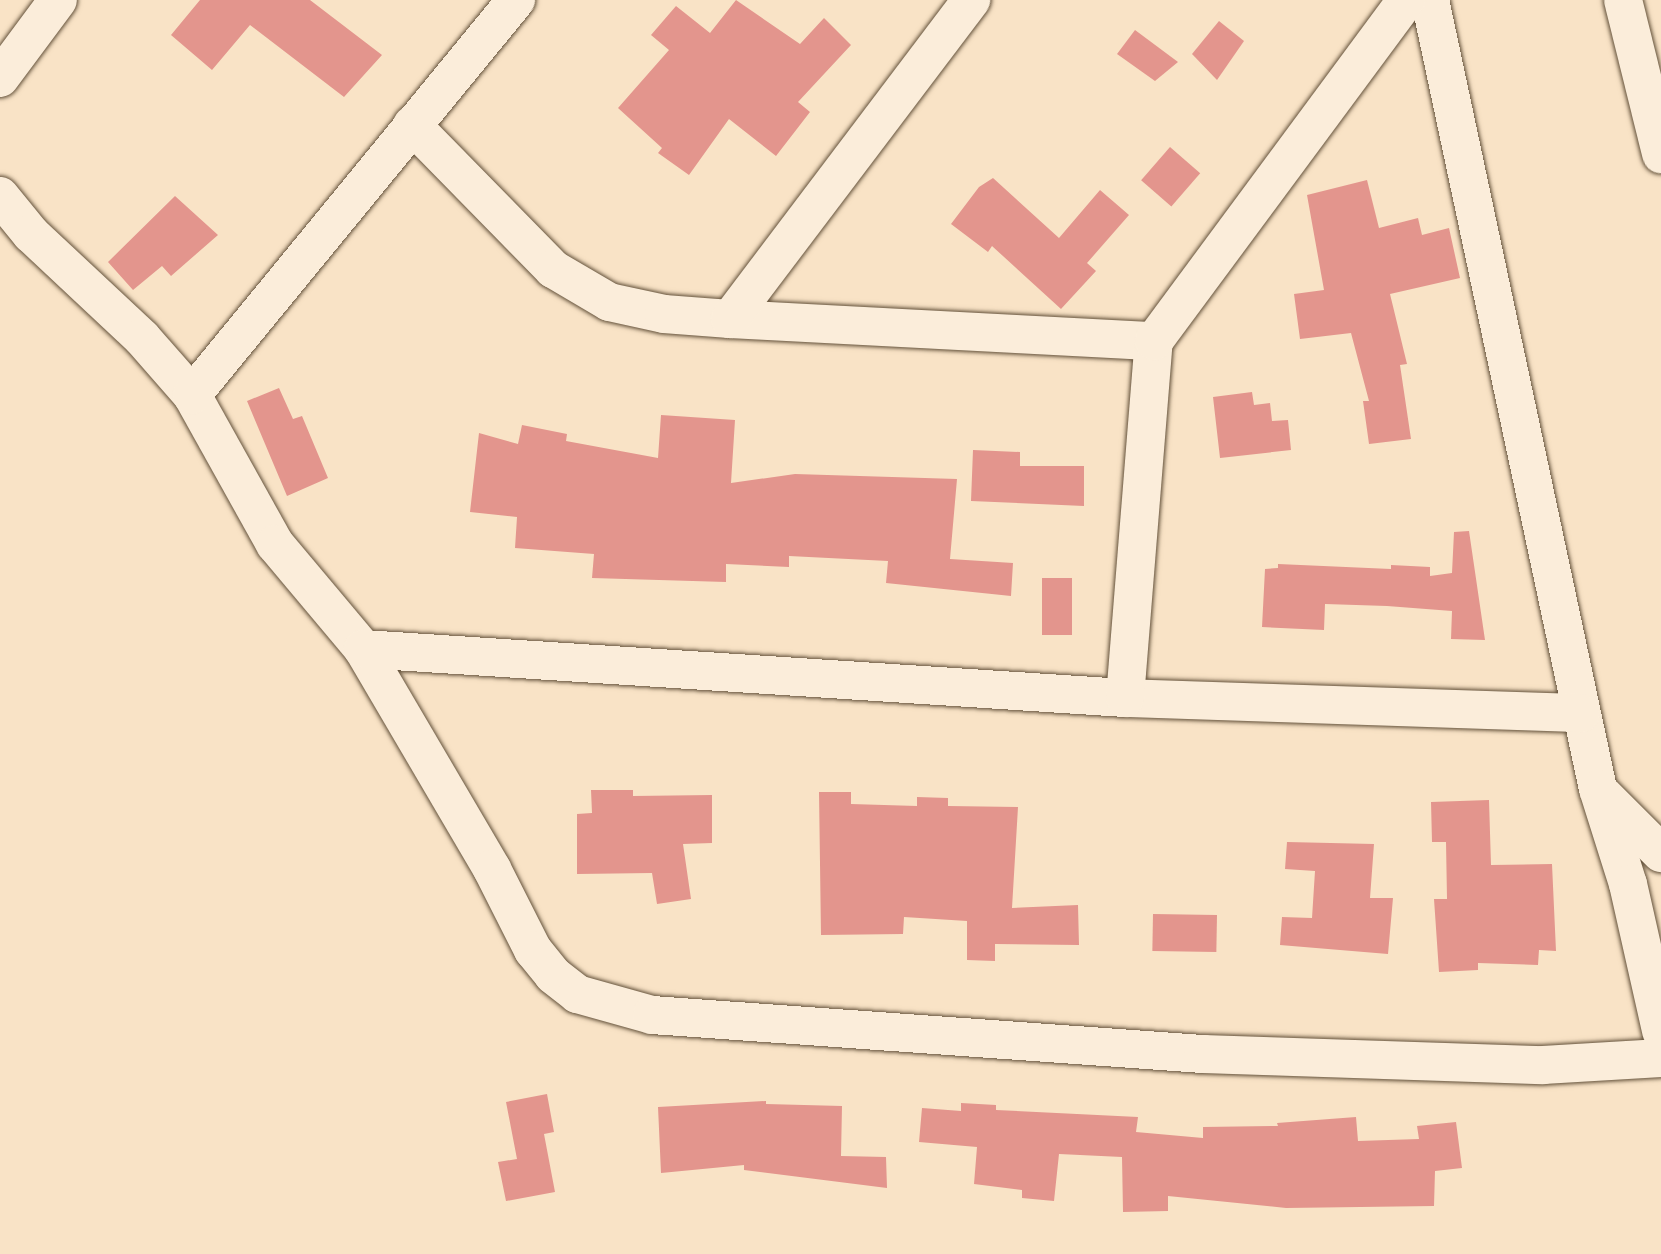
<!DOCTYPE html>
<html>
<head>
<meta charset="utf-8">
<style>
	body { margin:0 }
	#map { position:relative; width:1661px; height:1254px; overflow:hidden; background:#f9e3c6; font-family:"IM FELL French Canon",serif }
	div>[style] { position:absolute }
	.building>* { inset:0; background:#e3958d; transform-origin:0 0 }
	.roads { filter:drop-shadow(0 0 2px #63513a) drop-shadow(0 0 2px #63513a) }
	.minor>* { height:38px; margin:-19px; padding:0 19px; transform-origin:19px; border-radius:19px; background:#fbedda }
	span { translate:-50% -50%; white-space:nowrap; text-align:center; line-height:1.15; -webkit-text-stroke:6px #fbedda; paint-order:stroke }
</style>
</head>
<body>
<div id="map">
	<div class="building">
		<div style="clip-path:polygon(200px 0,310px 0,382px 55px,344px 97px,250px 25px,212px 70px,171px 35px)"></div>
		<div style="clip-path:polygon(736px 0,800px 44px,824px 18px,851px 45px,798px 102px,810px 112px,776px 156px,729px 119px,689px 175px,658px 153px,662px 148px,618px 108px,669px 50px,651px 35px,676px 6px,710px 33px)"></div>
		<div style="clip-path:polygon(1219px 21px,1244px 41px,1217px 80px,1192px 54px)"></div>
		<div style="clip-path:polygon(1135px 30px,1178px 62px,1155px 81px,1117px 54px)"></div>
		<div style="left:1170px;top:147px;width:40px;height:44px;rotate:41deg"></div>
		<div style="clip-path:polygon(993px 178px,1059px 238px,1100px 190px,1129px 215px,1087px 263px,1096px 271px,1061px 309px,992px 246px,988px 252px,951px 224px,979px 187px)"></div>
		<div style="clip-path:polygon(1367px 180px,1379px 228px,1418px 218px,1422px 235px,1449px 228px,1460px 278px,1390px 294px,1407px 364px,1400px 365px,1411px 439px,1369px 444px,1363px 401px,1369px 401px,1351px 333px,1300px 339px,1294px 294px,1324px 290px,1307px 195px)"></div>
		<div style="clip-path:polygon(175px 196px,218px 235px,171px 276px,162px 266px,133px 290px,108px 262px)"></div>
		<div style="clip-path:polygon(279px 388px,293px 419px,302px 416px,328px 478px,287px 496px,247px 401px)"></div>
		<div style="clip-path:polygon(1252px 392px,1254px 405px,1270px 403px,1272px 421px,1288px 420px,1291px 450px,1220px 458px,1213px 397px)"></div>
		<div style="clip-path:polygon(661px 415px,735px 420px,731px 483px,795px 474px,957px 479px,950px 559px,1013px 563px,1011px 596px,886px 583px,888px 561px,789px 556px,789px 567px,726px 564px,726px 582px,592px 578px,594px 554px,515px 548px,517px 517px,470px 512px,479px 433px,518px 444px,522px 425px,567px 434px,566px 441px,658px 458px)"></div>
		<div style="clip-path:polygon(973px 450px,1020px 452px,1020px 466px,1084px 466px,1084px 506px,971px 501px)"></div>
		<div style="clip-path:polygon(1469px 531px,1485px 640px,1451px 639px,1452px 611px,1387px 606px,1325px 604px,1324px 630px,1262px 627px,1265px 569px,1278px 568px,1278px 564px,1391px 569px,1391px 565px,1430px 567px,1430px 576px,1452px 573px,1454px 532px)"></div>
		<div style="left:1042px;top:578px;width:30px;height:57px"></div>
		<div style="clip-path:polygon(591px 790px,633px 790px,633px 796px,712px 795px,712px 843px,683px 844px,691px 899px,657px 904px,652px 873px,577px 874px,577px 814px,592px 813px)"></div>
		<div style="clip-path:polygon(819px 792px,851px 792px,851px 804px,917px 806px,917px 797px,948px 798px,948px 806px,1018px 807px,1012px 908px,1078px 905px,1079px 945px,995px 944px,995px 961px,967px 960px,967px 921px,904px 917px,903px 934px,821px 935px)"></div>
		<div style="clip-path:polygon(1489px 800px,1491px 865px,1552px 864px,1556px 951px,1539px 950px,1538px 965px,1478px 963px,1478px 970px,1439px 972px,1434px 899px,1447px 899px,1446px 842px,1432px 842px,1431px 802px)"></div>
		<div style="clip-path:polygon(1287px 842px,1374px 844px,1370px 898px,1393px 898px,1388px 954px,1280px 945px,1282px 917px,1312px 918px,1315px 871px,1285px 869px)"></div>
		<div style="left:1153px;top:914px;width:64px;height:37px;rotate:1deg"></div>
		<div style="clip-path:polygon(547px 1094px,554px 1132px,544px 1134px,555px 1192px,506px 1201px,498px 1162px,517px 1159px,506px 1102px)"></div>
		<div style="clip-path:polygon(766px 1101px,766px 1104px,842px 1106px,841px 1156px,886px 1157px,887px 1188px,744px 1170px,744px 1165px,661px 1173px,658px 1107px)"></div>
		<div style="clip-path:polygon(961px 1103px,996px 1105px,996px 1110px,1138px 1117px,1136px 1132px,1203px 1138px,1203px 1127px,1278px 1126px,1277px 1123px,1356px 1117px,1358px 1141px,1419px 1139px,1417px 1126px,1456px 1122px,1462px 1168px,1435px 1171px,1434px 1206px,1286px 1208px,1168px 1196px,1168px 1211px,1123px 1212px,1122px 1157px,1059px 1154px,1054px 1201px,1022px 1198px,1022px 1190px,974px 1184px,977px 1147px,919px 1142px,922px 1108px,961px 1111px)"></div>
	</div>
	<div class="roads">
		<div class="minor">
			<div style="left:1430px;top:0;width:807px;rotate:77.98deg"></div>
			<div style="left:1598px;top:789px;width:100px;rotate:72.5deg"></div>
			<div style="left:1628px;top:884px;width:151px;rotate:77.3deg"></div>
			<div style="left:1623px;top:0;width:159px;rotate:76.1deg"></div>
			<div style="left:0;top:78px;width:97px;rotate:-53.4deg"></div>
			<div style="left:412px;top:125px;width:202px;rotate:45.6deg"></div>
			<div style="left:553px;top:269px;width:65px;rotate:30.5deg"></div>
			<div style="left:609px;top:302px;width:56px;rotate:12.3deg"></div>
			<div style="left:664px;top:314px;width:66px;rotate:4.3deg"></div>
			<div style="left:730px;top:319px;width:425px;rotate:3deg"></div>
			<div style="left:0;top:196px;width:49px;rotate:50.8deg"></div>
			<div style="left:31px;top:234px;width:152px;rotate:43.1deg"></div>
			<div style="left:142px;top:338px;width:76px;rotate:48.7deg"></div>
			<div style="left:192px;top:395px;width:171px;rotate:60.9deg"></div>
			<div style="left:275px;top:544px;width:137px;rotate:50deg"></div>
			<div style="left:363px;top:649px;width:255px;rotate:59.6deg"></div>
			<div style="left:492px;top:869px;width:91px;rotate:63.2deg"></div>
			<div style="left:533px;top:950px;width:32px;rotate:51deg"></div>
			<div style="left:553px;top:975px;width:31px;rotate:38deg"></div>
			<div style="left:577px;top:994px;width:78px;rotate:15.6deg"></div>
			<div style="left:652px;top:1015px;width:552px;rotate:4.05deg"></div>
			<div style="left:1203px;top:1054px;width:340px;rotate:1.9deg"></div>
			<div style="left:1543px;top:1065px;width:118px;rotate:-3.4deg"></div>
			<div style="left:730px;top:319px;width:400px;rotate:-52.9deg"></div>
			<div style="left:192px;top:395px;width:511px;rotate:-50.64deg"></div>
			<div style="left:363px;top:649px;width:764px;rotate:3.68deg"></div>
			<div style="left:1125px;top:698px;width:456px;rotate:1.9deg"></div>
			<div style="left:1125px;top:698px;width:358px;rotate:-85.4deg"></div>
			<div style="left:1154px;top:341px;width:424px;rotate:-53.5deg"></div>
			<div style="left:1604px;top:796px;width:81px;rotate:45deg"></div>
		</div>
	</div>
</div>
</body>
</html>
